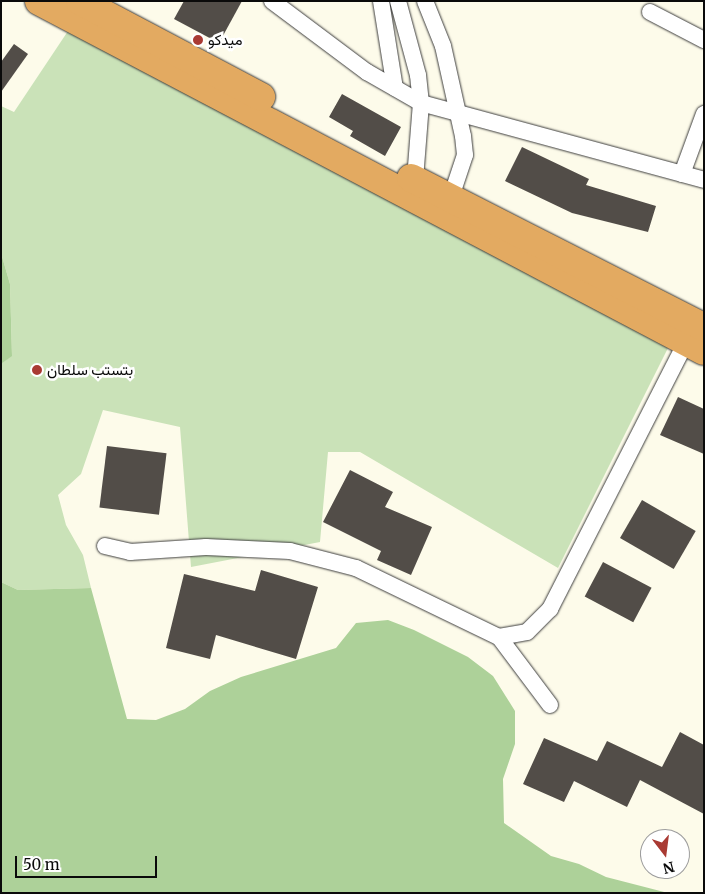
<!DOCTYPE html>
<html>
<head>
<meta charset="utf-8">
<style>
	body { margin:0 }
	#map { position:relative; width:705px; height:894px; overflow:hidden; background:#fdfbea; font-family:Merriweather,Vazirmatn,serif }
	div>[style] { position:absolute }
	.green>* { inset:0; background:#cae2b8 }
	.forest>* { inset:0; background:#add199 }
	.building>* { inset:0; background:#524d48; transform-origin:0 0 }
	.roads { filter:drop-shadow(0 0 1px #3d3d3d) drop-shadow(0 0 1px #3d3d3d) }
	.street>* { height:16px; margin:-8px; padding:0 8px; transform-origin:8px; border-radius:8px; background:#fff }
	.highway>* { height:28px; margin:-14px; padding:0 14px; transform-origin:14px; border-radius:14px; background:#e3aa61 }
	.dots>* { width:14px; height:14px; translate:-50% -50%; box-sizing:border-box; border:2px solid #fff; border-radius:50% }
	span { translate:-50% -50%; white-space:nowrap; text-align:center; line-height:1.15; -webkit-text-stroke:5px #fff; paint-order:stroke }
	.poi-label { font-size:15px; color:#0a0a0a }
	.left { translate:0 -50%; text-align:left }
	.frame { position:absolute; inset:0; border:2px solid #0a0a0a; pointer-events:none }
	.north { position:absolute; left:640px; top:829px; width:50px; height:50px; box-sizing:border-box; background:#fff; border:1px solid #9d9d9d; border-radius:50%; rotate:165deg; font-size:14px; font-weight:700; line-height:20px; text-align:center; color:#0a0a0a }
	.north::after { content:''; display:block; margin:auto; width:18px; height:22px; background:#a93a33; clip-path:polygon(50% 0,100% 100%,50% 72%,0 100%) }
	.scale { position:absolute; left:15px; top:856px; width:142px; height:22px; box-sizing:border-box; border:2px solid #0a0a0a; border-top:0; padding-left:6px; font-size:15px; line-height:18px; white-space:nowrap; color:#0a0a0a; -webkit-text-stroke:4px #fff; paint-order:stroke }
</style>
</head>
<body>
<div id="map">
	<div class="green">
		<div style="clip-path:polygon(68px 31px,671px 342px,558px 568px,360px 452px,328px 452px,320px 542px,191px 567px,180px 427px,103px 410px,81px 474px,58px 495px,66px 525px,83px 555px,91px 588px,18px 590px,1px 582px,1px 364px,12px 355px,10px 284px,1px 253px,1px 106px,14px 112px)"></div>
	</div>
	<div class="forest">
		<div style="clip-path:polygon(1px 253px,10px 284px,12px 356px,1px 364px)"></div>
		<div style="clip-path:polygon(1px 582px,18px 590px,91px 588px,127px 719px,156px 720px,185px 709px,210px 691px,241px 677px,336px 648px,356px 623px,388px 620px,414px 630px,468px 657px,493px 676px,515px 711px,515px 744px,503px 779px,504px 823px,551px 856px,579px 864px,606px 877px,668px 893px,1px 893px)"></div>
	</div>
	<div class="building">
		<div style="clip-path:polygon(184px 1px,242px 1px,219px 43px,174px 19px)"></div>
		<div style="clip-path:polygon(14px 44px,28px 54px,1px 92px,1px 62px)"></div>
		<div style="clip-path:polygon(342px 94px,401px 127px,385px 156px,350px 136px,353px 131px,329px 117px)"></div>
		<div style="clip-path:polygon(522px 147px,589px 179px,586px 185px,656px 206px,648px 232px,572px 213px,505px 181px)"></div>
		<div style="clip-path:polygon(678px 397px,704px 409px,704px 454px,660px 435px)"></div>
		<div style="left:107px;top:446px;width:60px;height:62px;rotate:7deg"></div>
		<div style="clip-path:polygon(350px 470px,393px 492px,385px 507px,432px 527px,411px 575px,377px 560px,381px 551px,323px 522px)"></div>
		<div style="left:642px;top:500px;width:62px;height:44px;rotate:30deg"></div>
		<div style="left:603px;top:562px;width:55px;height:39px;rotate:28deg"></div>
		<div style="clip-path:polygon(261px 570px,318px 587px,296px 659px,216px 635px,210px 659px,166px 648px,184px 574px,255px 591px)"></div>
		<div style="clip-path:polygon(680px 732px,704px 745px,704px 814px,640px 780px,627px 807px,574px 781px,564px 802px,523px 784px,544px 738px,597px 761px,607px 741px,662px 767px)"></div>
	</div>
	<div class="roads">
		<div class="street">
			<div style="left:272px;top:1px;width:119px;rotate:36.8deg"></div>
			<div style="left:367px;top:72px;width:62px;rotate:29.9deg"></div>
			<div style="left:421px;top:103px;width:293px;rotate:15.2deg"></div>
			<div style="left:381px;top:1px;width:88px;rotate:80.9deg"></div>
			<div style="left:398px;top:1px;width:77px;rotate:74.9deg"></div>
			<div style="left:418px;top:75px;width:28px;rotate:84deg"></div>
			<div style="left:421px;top:103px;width:77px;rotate:94.5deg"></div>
			<div style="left:425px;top:1px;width:48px;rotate:68.2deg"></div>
			<div style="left:443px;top:46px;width:92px;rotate:77.5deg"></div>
			<div style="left:463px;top:136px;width:19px;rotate:84deg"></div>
			<div style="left:465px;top:155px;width:44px;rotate:108.4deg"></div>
			<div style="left:650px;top:12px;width:61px;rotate:27.4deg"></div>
			<div style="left:682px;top:174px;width:64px;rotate:-69.9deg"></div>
			<div style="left:105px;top:546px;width:26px;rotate:13deg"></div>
			<div style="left:130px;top:552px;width:76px;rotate:-3.8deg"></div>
			<div style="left:206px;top:547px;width:84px;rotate:2.7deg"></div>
			<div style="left:290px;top:551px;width:68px;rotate:14.4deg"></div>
			<div style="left:356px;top:568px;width:159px;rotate:25.8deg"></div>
			<div style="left:499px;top:637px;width:28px;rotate:-10deg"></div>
			<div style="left:527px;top:632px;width:33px;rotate:-45deg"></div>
			<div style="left:550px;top:609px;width:300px;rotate:-63deg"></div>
			<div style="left:499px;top:637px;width:85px;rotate:53.1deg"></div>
		</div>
		<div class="highway">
			<div style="left:39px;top:1px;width:751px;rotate:27.76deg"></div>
			<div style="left:80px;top:1px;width:205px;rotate:27.9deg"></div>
			<div style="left:411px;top:178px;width:329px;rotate:27deg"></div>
		</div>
	</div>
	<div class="dots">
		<div style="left:198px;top:40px;background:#a93a33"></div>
		<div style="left:37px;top:370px;background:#a93a33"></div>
	</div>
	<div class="poi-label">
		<span class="left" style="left:208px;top:40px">ميدكو</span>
		<span class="left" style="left:47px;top:370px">بتستب سلطان</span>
	</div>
	<div class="frame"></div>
	<div class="north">N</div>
	<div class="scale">50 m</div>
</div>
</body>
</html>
